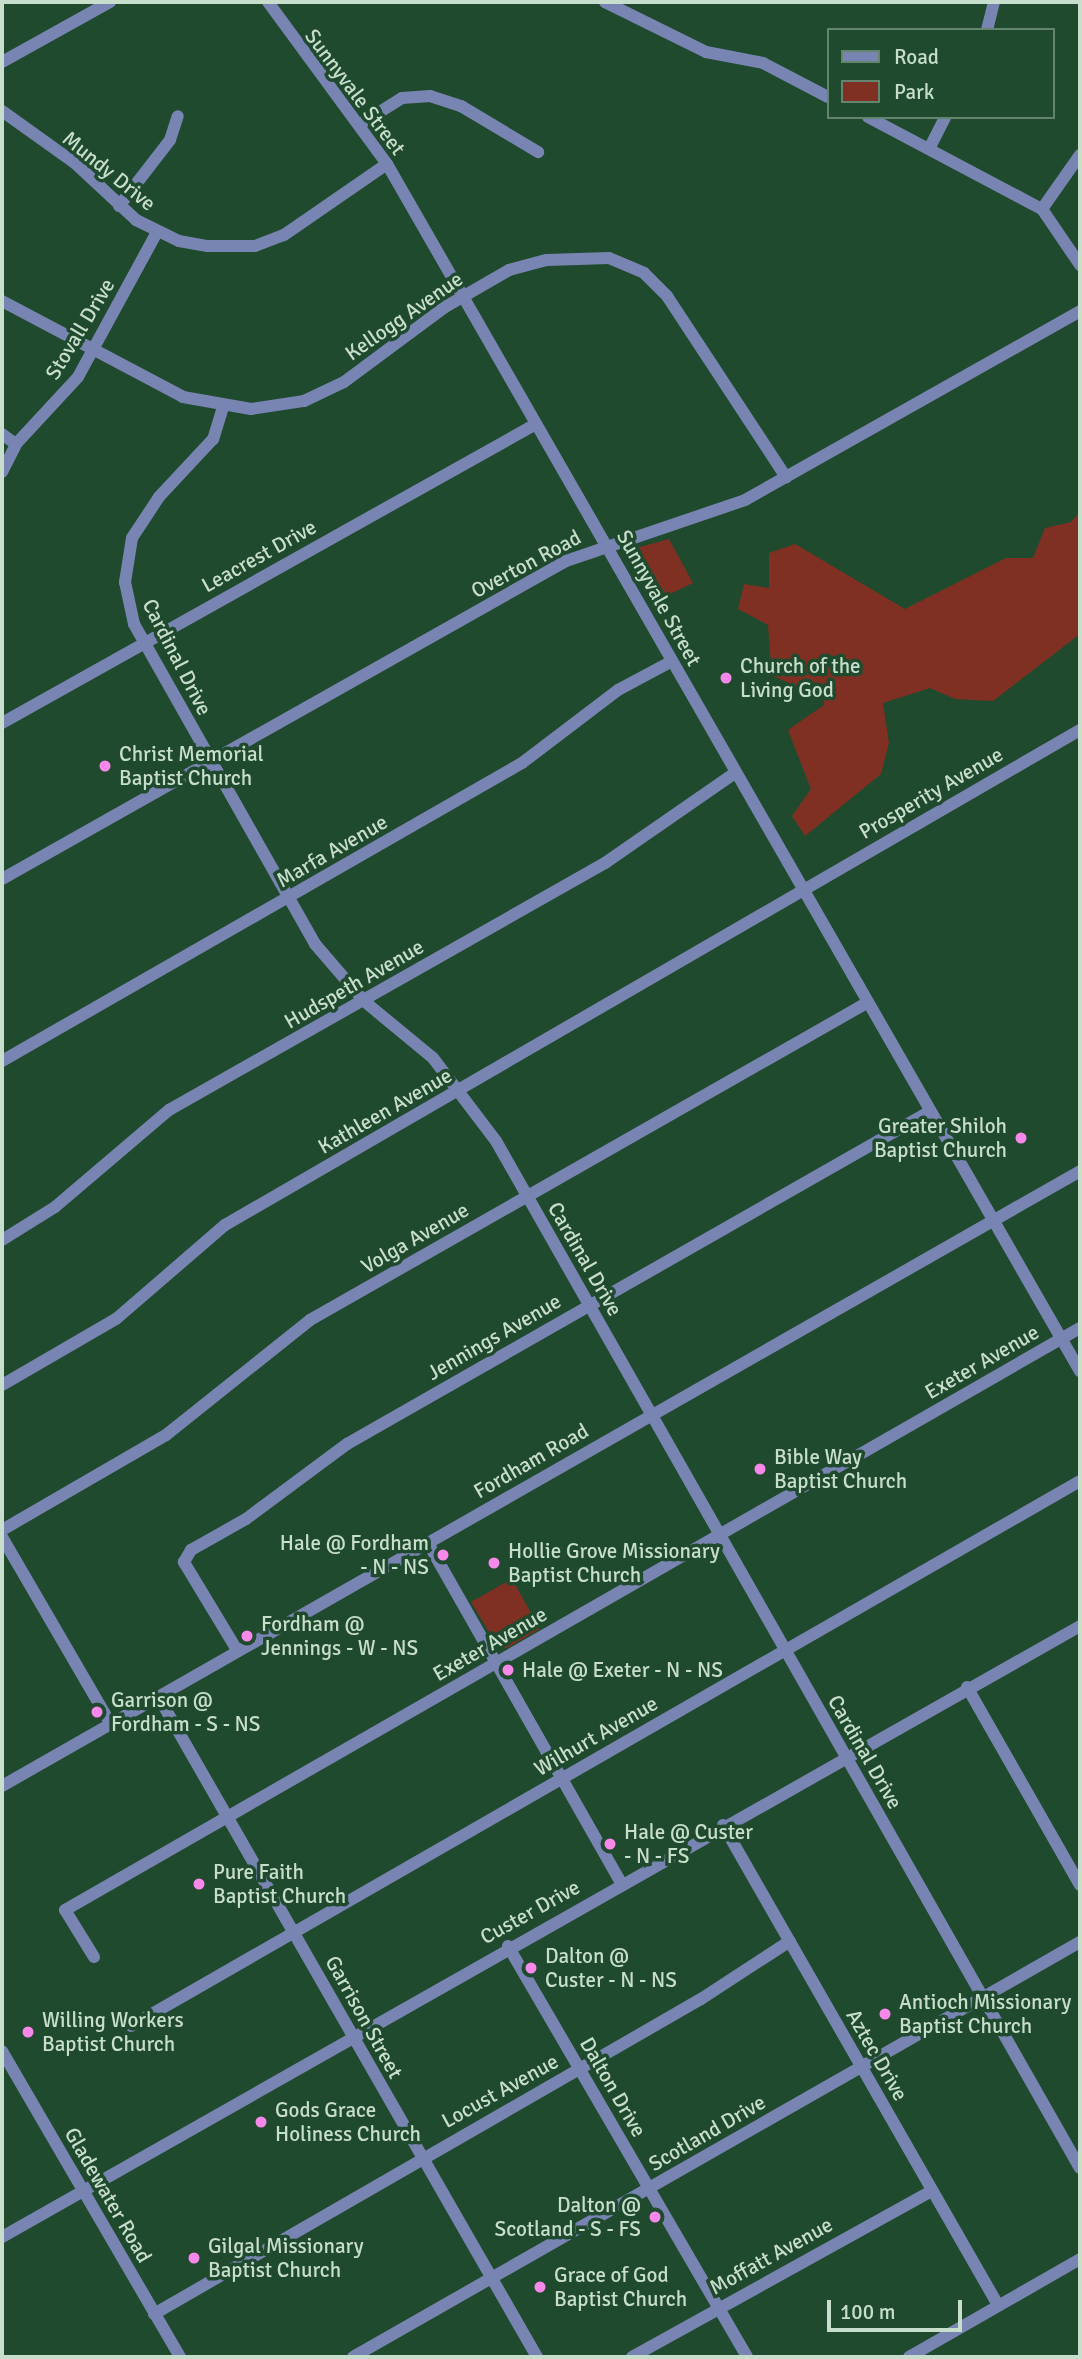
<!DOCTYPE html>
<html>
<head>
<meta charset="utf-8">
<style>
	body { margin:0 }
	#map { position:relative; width:1082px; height:2359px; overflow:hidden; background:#204a2d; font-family:Signika,sans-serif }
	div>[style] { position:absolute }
	.green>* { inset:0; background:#7f3023 }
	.minor>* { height:12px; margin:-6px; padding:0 6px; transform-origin:6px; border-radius:6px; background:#7885b3 }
	.dots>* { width:19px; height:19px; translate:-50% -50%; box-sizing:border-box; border:4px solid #204a2d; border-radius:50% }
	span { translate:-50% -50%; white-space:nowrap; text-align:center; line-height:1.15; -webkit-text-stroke:7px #204a2d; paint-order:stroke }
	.street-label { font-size:21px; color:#c7decc }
	.poi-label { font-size:21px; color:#c7decc }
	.left { translate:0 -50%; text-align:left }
	.right { translate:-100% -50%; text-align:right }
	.frame { position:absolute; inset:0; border:4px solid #c7decc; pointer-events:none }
	.legend { position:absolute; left:827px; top:28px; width:228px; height:91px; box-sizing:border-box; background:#204a2d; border:2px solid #63856d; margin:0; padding:9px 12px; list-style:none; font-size:21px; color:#c7decc }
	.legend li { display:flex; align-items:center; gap:14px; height:35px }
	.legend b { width:35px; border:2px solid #63856d }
	.scale { position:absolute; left:827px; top:2300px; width:135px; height:32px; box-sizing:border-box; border:4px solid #c7decc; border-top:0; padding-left:9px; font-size:21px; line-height:24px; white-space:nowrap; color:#c7decc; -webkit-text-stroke:5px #204a2d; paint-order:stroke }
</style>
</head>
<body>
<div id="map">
	<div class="green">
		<div style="clip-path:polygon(1080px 512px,1080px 634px,993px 701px,955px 699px,930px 688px,883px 703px,889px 743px,881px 774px,805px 836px,792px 816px,811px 789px,788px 730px,824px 705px,824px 685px,799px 687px,772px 676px,768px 625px,738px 609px,744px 584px,769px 588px,769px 553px,795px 544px,905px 609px,1006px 558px,1033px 558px,1045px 528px,1071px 522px)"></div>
		<div style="clip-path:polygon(669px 539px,693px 583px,657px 600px,629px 550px)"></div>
		<div style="clip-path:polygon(512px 1579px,540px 1629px,507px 1648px,498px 1647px,471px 1602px)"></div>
	</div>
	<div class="minor">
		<div style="left:268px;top:2px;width:201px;rotate:53.7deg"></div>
		<div style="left:387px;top:164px;width:1392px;rotate:60.14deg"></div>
		<div style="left:605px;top:2px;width:113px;rotate:26.3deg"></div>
		<div style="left:706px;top:52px;width:58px;rotate:10.9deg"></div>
		<div style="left:763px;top:63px;width:73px;rotate:27.6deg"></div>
		<div style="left:987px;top:30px;width:29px;rotate:-76deg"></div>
		<div style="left:2px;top:62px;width:124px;rotate:-29.1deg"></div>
		<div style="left:2px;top:111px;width:91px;rotate:35.6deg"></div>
		<div style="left:76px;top:164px;width:82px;rotate:43deg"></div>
		<div style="left:136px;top:220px;width:48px;rotate:26deg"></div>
		<div style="left:179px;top:241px;width:29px;rotate:10deg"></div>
		<div style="left:208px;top:246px;width:47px"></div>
		<div style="left:255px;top:246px;width:31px;rotate:-21deg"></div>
		<div style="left:284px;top:235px;width:125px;rotate:-34.6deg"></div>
		<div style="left:868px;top:117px;width:197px;rotate:27.9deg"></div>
		<div style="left:1042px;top:209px;width:68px;rotate:55.8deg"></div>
		<div style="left:359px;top:125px;width:51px;rotate:-32.1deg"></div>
		<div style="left:402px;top:98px;width:28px;rotate:-4deg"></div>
		<div style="left:430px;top:96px;width:33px;rotate:18deg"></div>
		<div style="left:461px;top:106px;width:90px;rotate:30.9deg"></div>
		<div style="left:929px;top:149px;width:36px;rotate:-63deg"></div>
		<div style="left:119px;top:206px;width:83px;rotate:-52.3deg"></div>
		<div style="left:170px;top:140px;width:25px;rotate:-72deg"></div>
		<div style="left:1042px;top:209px;width:66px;rotate:-54.9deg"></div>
		<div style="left:2px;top:301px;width:205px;rotate:27.9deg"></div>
		<div style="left:183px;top:397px;width:69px;rotate:10deg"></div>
		<div style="left:251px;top:409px;width:54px;rotate:-8.6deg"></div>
		<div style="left:304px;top:401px;width:44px;rotate:-25.4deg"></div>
		<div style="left:344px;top:382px;width:126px;rotate:-36.6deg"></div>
		<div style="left:445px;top:307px;width:74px;rotate:-30deg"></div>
		<div style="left:509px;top:270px;width:39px;rotate:-15deg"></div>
		<div style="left:547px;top:260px;width:62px;rotate:-1.8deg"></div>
		<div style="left:609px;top:258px;width:38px;rotate:23deg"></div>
		<div style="left:644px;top:273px;width:33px;rotate:45deg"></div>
		<div style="left:667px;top:296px;width:217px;rotate:56.7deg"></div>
		<div style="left:223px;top:407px;width:34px;rotate:107deg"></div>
		<div style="left:213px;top:439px;width:79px;rotate:133deg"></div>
		<div style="left:159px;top:497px;width:49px;rotate:123.4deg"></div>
		<div style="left:132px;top:538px;width:45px;rotate:99deg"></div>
		<div style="left:125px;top:582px;width:43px;rotate:77.9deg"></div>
		<div style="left:134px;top:624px;width:368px;rotate:60.5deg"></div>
		<div style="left:315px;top:944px;width:75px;rotate:49.3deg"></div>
		<div style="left:364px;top:1001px;width:89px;rotate:39.6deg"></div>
		<div style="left:433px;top:1058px;width:104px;rotate:52.8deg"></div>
		<div style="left:496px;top:1141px;width:1181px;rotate:60.38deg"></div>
		<div style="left:2px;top:434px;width:17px;rotate:36deg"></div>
		<div style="left:2px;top:472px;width:31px;rotate:-63deg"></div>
		<div style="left:16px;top:444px;width:91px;rotate:-47.2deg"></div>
		<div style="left:78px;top:377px;width:165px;rotate:-61.4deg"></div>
		<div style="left:2px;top:723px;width:612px;rotate:-29.25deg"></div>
		<div style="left:2px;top:879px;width:647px;rotate:-29.42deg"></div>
		<div style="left:566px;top:561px;width:189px;rotate:-18.8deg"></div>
		<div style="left:745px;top:500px;width:385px;rotate:-29.4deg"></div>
		<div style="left:2px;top:1061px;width:599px;rotate:-29.82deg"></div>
		<div style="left:522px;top:763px;width:121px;rotate:-37.2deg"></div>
		<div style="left:618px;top:690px;width:61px;rotate:-28.2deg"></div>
		<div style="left:2px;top:1240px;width:62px;rotate:-31.9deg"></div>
		<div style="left:55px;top:1207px;width:150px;rotate:-40.4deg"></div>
		<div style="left:169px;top:1110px;width:501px;rotate:-29.53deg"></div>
		<div style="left:605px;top:863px;width:158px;rotate:-34.7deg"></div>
		<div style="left:2px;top:1385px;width:132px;rotate:-30.1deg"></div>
		<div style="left:116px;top:1319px;width:144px;rotate:-40.8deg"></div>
		<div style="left:225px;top:1225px;width:988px;rotate:-30.07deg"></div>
		<div style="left:2px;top:1530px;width:190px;rotate:-30.1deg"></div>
		<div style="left:166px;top:1435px;width:184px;rotate:-38.6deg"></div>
		<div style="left:310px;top:1320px;width:639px;rotate:-29.66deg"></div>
		<div style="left:2px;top:1537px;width:216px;rotate:59.8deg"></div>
		<div style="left:428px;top:1543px;width:391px;rotate:60.4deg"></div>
		<div style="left:237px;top:1650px;width:103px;rotate:-121.1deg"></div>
		<div style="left:184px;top:1562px;width:14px;rotate:-60deg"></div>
		<div style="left:191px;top:1550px;width:63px;rotate:-29.4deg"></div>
		<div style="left:246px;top:1519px;width:126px;rotate:-36.6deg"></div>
		<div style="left:347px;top:1444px;width:668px;rotate:-29.71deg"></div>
		<div style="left:967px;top:1687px;width:228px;rotate:60.3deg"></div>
		<div style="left:158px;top:1696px;width:762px;rotate:60.17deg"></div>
		<div style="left:2px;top:1786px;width:1241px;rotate:-29.7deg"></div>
		<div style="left:723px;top:1825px;width:553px;rotate:60.19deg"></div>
		<div style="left:508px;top:1946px;width:475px;rotate:59.8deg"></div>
		<div style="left:94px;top:1957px;width:55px;rotate:-121.7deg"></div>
		<div style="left:65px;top:1910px;width:1170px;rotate:-29.83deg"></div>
		<div style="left:131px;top:2026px;width:1094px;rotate:-29.87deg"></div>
		<div style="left:2px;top:2051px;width:354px;rotate:59.8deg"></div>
		<div style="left:2px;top:2237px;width:1239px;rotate:-29.54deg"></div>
		<div style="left:154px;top:2314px;width:631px;rotate:-29.94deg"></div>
		<div style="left:701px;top:1999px;width:106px;rotate:-33.1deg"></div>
		<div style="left:353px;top:2357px;width:837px;rotate:-29.72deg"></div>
		<div style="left:632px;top:2357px;width:343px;rotate:-29deg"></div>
		<div style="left:909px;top:2357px;width:197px;rotate:-29.8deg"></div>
	</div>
	<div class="dots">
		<div style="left:726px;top:678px;background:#f888ea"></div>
		<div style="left:105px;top:766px;background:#f888ea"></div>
		<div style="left:1021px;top:1138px;background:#f888ea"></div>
		<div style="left:760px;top:1469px;background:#f888ea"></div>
		<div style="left:443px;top:1555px;background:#f888ea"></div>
		<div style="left:494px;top:1563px;background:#f888ea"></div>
		<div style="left:247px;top:1636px;background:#f888ea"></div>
		<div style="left:508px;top:1670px;background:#f888ea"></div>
		<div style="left:97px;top:1712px;background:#f888ea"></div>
		<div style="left:610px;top:1844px;background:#f888ea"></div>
		<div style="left:199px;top:1884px;background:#f888ea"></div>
		<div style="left:531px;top:1968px;background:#f888ea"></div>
		<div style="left:885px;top:2014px;background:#f888ea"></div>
		<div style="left:28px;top:2032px;background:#f888ea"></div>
		<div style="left:261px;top:2122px;background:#f888ea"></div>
		<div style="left:655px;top:2217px;background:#f888ea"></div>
		<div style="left:194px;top:2258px;background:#f888ea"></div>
		<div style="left:540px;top:2287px;background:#f888ea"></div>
	</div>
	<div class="street-label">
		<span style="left:355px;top:92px;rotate:53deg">Sunnyvale Street</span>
		<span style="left:109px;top:171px;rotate:39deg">Mundy Drive</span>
		<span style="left:404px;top:316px;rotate:-35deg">Kellogg Avenue</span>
		<span style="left:80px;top:329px;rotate:-59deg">Stovall Drive</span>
		<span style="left:259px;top:556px;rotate:-29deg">Leacrest Drive</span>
		<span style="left:526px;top:564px;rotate:-28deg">Overton Road</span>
		<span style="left:659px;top:598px;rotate:61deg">Sunnyvale Street</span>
		<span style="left:177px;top:657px;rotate:63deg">Cardinal Drive</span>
		<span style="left:931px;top:793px;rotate:-30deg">Prosperity Avenue</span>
		<span style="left:332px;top:851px;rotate:-30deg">Marfa Avenue</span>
		<span style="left:354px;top:984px;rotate:-30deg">Hudspeth Avenue</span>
		<span style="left:385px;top:1111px;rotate:-30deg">Kathleen Avenue</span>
		<span style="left:415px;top:1238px;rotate:-30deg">Volga Avenue</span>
		<span style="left:585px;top:1259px;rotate:60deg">Cardinal Drive</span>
		<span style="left:494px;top:1337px;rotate:-30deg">Jennings Avenue</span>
		<span style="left:982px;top:1362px;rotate:-30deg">Exeter Avenue</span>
		<span style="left:531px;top:1461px;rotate:-30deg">Fordham Road</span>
		<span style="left:490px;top:1644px;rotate:-30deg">Exeter Avenue</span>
		<span style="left:596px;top:1736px;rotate:-30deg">Wilhurt Avenue</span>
		<span style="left:865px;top:1752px;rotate:60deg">Cardinal Drive</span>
		<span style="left:530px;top:1912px;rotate:-29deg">Custer Drive</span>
		<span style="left:364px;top:2017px;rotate:61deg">Garrison Street</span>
		<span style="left:877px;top:2055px;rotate:60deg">Aztec Drive</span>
		<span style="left:613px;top:2087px;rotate:60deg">Dalton Drive</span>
		<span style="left:500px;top:2091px;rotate:-29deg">Locust Avenue</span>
		<span style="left:707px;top:2133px;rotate:-30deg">Scotland Drive</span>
		<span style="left:108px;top:2195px;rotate:60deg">Gladewater Road</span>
		<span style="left:771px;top:2256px;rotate:-29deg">Moffatt Avenue</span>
	</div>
	<div class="poi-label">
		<span class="left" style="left:740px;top:678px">Church of the<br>Living God</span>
		<span class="left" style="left:119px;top:766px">Christ Memorial<br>Baptist Church</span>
		<span class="right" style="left:1007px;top:1138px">Greater Shiloh<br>Baptist Church</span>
		<span class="left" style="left:774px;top:1469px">Bible Way<br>Baptist Church</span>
		<span class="right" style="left:429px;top:1555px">Hale @ Fordham<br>- N - NS</span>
		<span class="left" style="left:508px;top:1563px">Hollie Grove Missionary<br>Baptist Church</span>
		<span class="left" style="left:261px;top:1636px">Fordham @<br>Jennings - W - NS</span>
		<span class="left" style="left:522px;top:1670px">Hale @ Exeter - N - NS</span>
		<span class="left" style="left:111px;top:1712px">Garrison @<br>Fordham - S - NS</span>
		<span class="left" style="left:624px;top:1844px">Hale @ Custer<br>- N - FS</span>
		<span class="left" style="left:213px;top:1884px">Pure Faith<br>Baptist Church</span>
		<span class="left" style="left:545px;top:1968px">Dalton @<br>Custer - N - NS</span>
		<span class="left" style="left:899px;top:2014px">Antioch Missionary<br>Baptist Church</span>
		<span class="left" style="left:42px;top:2032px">Willing Workers<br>Baptist Church</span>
		<span class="left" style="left:275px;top:2122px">Gods Grace<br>Holiness Church</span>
		<span class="right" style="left:641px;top:2217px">Dalton @<br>Scotland - S - FS</span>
		<span class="left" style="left:208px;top:2258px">Gilgal Missionary<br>Baptist Church</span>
		<span class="left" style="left:554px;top:2287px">Grace of God<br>Baptist Church</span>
	</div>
	<div class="frame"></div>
	<ul class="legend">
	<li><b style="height:9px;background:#7885b3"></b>Road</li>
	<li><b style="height:19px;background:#7f3023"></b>Park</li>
	</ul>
	<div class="scale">100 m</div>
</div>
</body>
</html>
